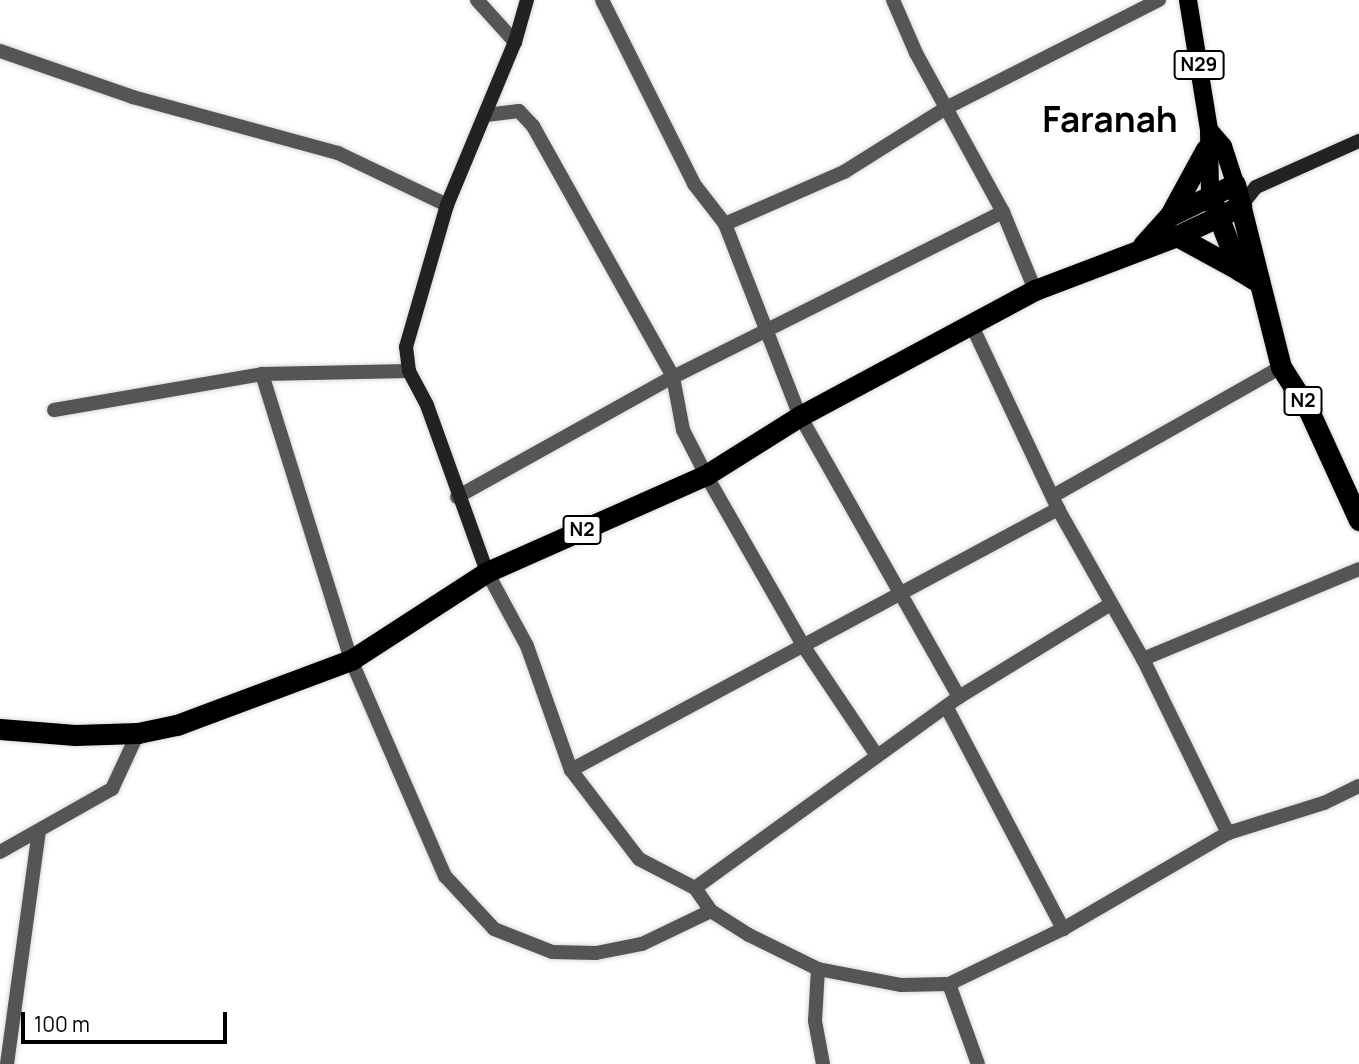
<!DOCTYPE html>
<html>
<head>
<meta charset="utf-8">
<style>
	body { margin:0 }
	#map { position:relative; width:1359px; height:1064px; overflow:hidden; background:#fff; font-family:Manrope,sans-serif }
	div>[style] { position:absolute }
	.roads { filter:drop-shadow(0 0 2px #dbdbdb) drop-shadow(0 0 2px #dbdbdb) }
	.street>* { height:14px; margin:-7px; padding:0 7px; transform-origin:7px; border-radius:7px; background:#555 }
	.secondary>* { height:14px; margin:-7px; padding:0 7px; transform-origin:7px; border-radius:7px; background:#222 }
	.primary>* { height:18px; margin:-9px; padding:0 9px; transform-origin:9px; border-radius:9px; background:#000 }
	.highway>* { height:21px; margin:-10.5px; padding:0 10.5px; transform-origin:10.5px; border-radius:10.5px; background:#000 }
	span { translate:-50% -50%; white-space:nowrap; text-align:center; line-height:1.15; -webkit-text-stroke:5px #fff; paint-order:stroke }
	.shield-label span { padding:2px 5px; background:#fff; border:2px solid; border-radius:5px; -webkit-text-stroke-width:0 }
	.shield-label { font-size:19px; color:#000; font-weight:700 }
	.town-label { font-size:35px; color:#000; font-weight:700 }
	.scale { position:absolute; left:21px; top:1012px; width:206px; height:32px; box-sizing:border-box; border:4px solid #000; border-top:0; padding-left:9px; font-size:21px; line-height:24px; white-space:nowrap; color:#000; -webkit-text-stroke:5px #fff; paint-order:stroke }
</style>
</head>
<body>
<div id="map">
	<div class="roads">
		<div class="street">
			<div style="left:477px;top:0;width:57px;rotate:47.9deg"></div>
			<div style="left:602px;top:0;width:206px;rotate:63.4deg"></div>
			<div style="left:694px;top:184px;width:51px;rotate:52.2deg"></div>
			<div style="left:725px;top:224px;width:206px;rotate:68.7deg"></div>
			<div style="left:800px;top:416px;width:323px;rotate:60.5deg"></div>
			<div style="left:893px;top:0;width:58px;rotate:66.5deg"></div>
			<div style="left:916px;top:53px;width:181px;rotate:61.3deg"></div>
			<div style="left:1003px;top:212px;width:84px;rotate:67.7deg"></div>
			<div style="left:0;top:51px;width:141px;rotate:19.1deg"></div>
			<div style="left:133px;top:97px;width:213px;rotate:15.3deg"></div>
			<div style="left:338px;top:153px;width:121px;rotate:25.5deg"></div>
			<div style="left:486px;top:115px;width:33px;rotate:-7deg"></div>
			<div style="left:519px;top:111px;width:21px;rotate:47deg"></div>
			<div style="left:533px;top:126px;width:287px;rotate:60.8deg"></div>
			<div style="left:673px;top:377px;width:54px;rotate:79.3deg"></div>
			<div style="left:683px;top:430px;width:51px;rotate:62.9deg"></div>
			<div style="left:706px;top:475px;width:198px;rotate:60.3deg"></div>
			<div style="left:804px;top:647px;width:129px;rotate:56.1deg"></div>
			<div style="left:725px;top:224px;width:130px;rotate:-23.6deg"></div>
			<div style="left:844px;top:172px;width:120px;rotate:-32.1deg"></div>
			<div style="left:946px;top:108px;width:239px;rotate:-26.9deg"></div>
			<div style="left:972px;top:326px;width:202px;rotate:64.8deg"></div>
			<div style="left:1058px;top:509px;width:172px;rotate:60.5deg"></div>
			<div style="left:1143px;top:659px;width:194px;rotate:64deg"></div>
			<div style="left:262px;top:374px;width:300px;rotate:72.7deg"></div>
			<div style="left:351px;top:660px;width:236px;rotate:66.5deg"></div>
			<div style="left:445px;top:876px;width:72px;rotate:47.2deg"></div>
			<div style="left:494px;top:929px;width:62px;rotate:21.6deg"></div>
			<div style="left:552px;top:952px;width:44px;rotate:1.3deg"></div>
			<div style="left:596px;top:953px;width:47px;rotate:-11.1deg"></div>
			<div style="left:642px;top:944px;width:76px;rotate:-25.6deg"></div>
			<div style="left:54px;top:410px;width:211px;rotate:-9.8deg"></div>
			<div style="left:262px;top:374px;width:147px;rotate:-1.2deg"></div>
			<div style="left:1053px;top:496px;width:262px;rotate:-29.5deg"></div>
			<div style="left:457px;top:497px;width:247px;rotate:-29.1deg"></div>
			<div style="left:673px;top:377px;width:369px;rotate:-26.6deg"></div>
			<div style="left:487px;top:572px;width:84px;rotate:61.6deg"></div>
			<div style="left:527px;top:646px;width:132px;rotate:70.5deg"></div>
			<div style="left:571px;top:770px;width:112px;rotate:52.6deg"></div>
			<div style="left:639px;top:859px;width:63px;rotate:27.4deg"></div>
			<div style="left:695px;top:888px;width:28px;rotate:55deg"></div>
			<div style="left:711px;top:911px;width:45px;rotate:32.3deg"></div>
			<div style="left:749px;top:935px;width:77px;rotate:26.2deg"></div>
			<div style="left:818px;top:969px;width:85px;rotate:10.9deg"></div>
			<div style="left:901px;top:985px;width:48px;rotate:-1.2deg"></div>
			<div style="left:949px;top:984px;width:85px;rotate:70.1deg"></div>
			<div style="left:1143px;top:659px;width:234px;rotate:-22.6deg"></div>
			<div style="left:947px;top:708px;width:250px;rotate:62.3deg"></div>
			<div style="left:571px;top:770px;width:553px;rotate:-28.19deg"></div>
			<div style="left:0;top:852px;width:129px;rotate:-29.4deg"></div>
			<div style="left:112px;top:789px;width:62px;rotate:-65.1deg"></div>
			<div style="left:695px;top:888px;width:326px;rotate:-35.9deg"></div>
			<div style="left:959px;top:697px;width:176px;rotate:-31.5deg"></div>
			<div style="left:818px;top:969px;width:52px;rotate:93.3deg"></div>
			<div style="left:815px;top:1021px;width:44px;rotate:79.5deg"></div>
			<div style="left:949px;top:984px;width:127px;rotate:-25.8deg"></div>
			<div style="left:1063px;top:929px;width:191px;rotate:-30.2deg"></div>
			<div style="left:1228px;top:833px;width:101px;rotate:-17.4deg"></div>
			<div style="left:1324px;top:803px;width:39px;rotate:-26deg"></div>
			<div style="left:7px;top:1064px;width:235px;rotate:-82.2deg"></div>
		</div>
		<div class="secondary">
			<div style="left:1241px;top:206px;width:24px;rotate:-52deg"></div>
			<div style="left:1256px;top:187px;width:113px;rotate:-24.1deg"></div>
			<div style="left:487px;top:572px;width:177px;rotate:-109.8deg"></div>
			<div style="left:427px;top:405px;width:38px;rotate:-118deg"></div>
			<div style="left:409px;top:371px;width:24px;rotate:-97deg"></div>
			<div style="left:406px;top:347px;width:148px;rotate:-73.9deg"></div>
			<div style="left:447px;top:205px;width:177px;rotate:-67.4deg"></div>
			<div style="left:515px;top:42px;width:44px;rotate:-74.1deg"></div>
		</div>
		<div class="primary">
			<div style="left:1188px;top:0;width:132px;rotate:80.8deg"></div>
			<div style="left:1209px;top:130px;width:65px;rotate:89.1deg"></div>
			<div style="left:1209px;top:130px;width:21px;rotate:49deg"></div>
			<div style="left:1223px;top:146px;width:40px;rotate:72deg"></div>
		</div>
		<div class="highway">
			<div style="left:1214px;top:205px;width:70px;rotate:69deg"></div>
			<div style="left:1239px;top:270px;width:19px;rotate:32deg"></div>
			<div style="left:1170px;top:215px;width:75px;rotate:-61.4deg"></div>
			<div style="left:1177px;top:236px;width:71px;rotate:28.7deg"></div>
			<div style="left:1143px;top:245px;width:39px;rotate:-48deg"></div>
			<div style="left:1169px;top:216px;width:73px;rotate:-25.9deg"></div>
			<div style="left:1235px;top:184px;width:189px;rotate:75.9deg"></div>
			<div style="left:1281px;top:367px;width:52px;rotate:57.5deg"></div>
			<div style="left:1309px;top:411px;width:120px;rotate:65.4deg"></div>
			<div style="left:0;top:729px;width:75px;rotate:4.6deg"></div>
			<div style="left:75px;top:735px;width:63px;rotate:-1.8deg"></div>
			<div style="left:138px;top:733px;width:40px;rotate:-12deg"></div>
			<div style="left:177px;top:725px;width:186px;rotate:-20.5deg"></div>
			<div style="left:351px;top:660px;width:162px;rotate:-32.9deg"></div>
			<div style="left:487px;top:572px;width:240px;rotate:-23.9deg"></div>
			<div style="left:706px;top:475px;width:111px;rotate:-32.1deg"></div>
			<div style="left:800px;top:416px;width:267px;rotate:-28.2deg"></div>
			<div style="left:1035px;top:290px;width:152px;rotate:-20.8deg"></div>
			<div style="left:1177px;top:236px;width:71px;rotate:-25.1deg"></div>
		</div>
	</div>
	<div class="shield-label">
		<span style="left:1199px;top:65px">N29</span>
		<span style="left:1303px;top:401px">N2</span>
		<span style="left:582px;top:530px">N2</span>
	</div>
	<div class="town-label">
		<span style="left:1110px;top:119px">Faranah</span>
	</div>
	<div class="scale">100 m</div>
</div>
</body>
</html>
